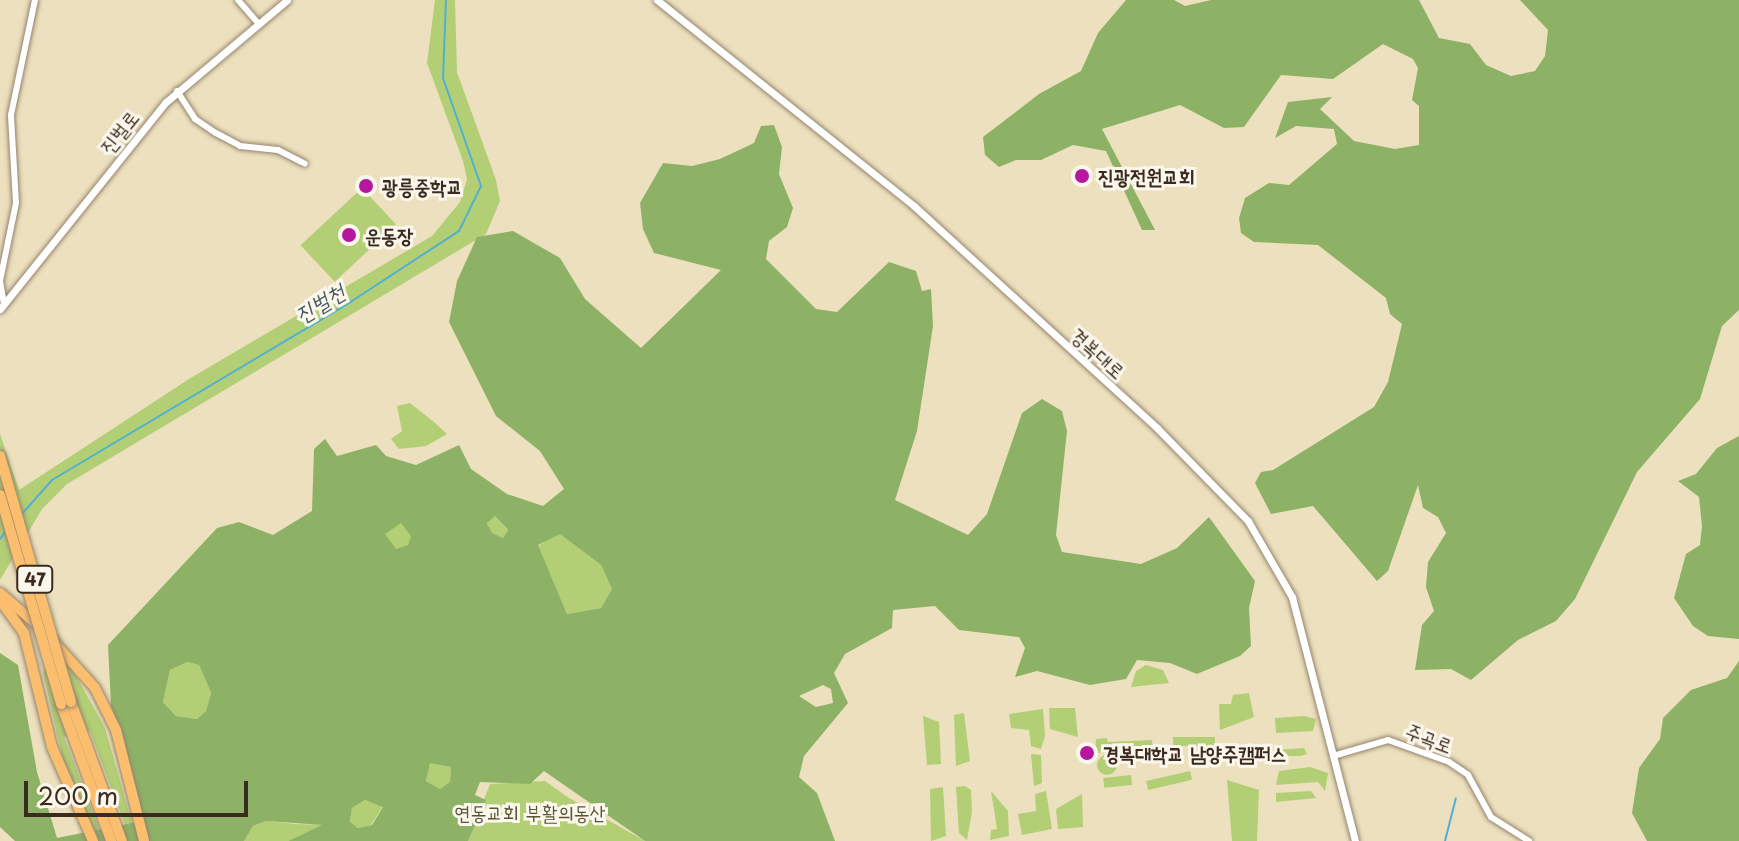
<!DOCTYPE html>
<html>
<head>
<meta charset="utf-8">
<style>
	body { margin:0 }
	#map { position:relative; width:1739px; height:841px; overflow:hidden; background:#ede0be; font-family:"Playpen Sans","Poor Story",sans-serif }
	div>[style] { position:absolute }
	.green>* { inset:0; background:#b2cf75; transform-origin:0 0 }
	.round { border-radius:50% }
	.forest>* { inset:0; background:#8db266 }
	.stream>* { height:2px; margin:-1px; padding:0 1px; transform-origin:1px; border-radius:1px; background:#51b0d0 }
	.roads { filter:drop-shadow(0 0 2px #94856e) drop-shadow(0 0 2px #94856e) }
	.minor>* { height:6px; margin:-3px; padding:0 3px; transform-origin:3px; border-radius:3px; background:#fff }
	.tertiary>* { height:7px; margin:-3.5px; padding:0 3.5px; transform-origin:3.5px; border-radius:3.5px; background:#fff }
	.trunk>* { height:10px; margin:-5px; padding:0 5px; transform-origin:5px; border-radius:5px; background:#fbbd6e }
	.bridges { filter:drop-shadow(0 0 2px #94856e) drop-shadow(0 0 2px #94856e) }
	.trunk-bridge>* { height:10px; margin:-5px; padding:0 5px; transform-origin:5px; border-radius:5px; background:#fbbd6e }
	.dots>* { width:22px; height:22px; translate:-50% -50%; box-sizing:border-box; border:4px solid #fbf7ec; border-radius:50% }
	span { translate:-50% -50%; white-space:nowrap; text-align:center; line-height:1.15; -webkit-text-stroke:6px #fbf7ec; paint-order:stroke }
	.shield-label span { padding:2px 6px; background:#fbf7ec; border:2px solid; border-radius:6px; -webkit-text-stroke-width:0 }
	.shield-label { font-size:18px; color:#3b2a1e; font-weight:700 }
	.street-label { font-size:20px; color:#3b2a1e }
	.poi-label { font-size:20px; color:#3b2a1e; font-weight:700 }
	.left { translate:0 -50%; text-align:left }
	.park-label { font-size:20px; color:#595334 }
	.water-label { font-size:22px; color:#43595c; font-style:italic }
	.scale { position:absolute; left:24px; top:781px; width:224px; height:36px; box-sizing:border-box; border:4px solid #3b2a1e; border-top:0; padding-left:10px; font-size:24px; line-height:28px; white-space:nowrap; color:#3b2a1e; -webkit-text-stroke:6px #fbf7ec; paint-order:stroke }
</style>
</head>
<body>
<div id="map">
	<div class="green">
		<div style="clip-path:polygon(435px 0,455px 0,457px 72px,496px 180px,500px 201px,486px 234px,67px 484px,42px 509px,0 580px,0 434px,19px 490px,189px 379px,432px 236px,460px 202px,467px 179px,463px 161px,427px 63px)"></div>
		<div style="left:362px;top:188px;width:50px;height:84px;rotate:47deg"></div>
		<div style="clip-path:polygon(410px 403px,434px 422px,447px 434px,426px 446px,399px 449px,391px 439px,402px 431px,397px 406px)"></div>
		<div style="clip-path:polygon(495px 516px,508px 531px,503px 538px,491px 533px,487px 522px)"></div>
		<div class="round" style="left:385px;top:523px;width:26px;height:26px"></div>
		<div style="clip-path:polygon(559px 533px,601px 565px,612px 589px,601px 608px,567px 614px,538px 546px)"></div>
		<div style="clip-path:polygon(49px 649px,70px 665px,105px 728px,137px 841px,131px 841px,90px 731px,64px 737px,104px 841px,98px 841px,66px 773px,43px 673px)"></div>
		<div style="clip-path:polygon(187px 662px,199px 665px,211px 693px,206px 711px,197px 719px,176px 716px,163px 702px,170px 670px)"></div>
		<div style="clip-path:polygon(1146px 665px,1163px 670px,1169px 683px,1131px 687px,1136px 671px)"></div>
		<div style="clip-path:polygon(1249px 693px,1254px 717px,1220px 730px,1219px 704px,1231px 704px,1233px 695px)"></div>
		<div style="clip-path:polygon(1049px 708px,1075px 708px,1078px 737px,1050px 729px)"></div>
		<div style="clip-path:polygon(1043px 709px,1045px 736px,1041px 749px,1031px 746px,1029px 730px,1011px 728px,1009px 714px)"></div>
		<div style="clip-path:polygon(964px 713px,970px 761px,956px 766px,954px 715px)"></div>
		<div style="clip-path:polygon(923px 716px,939px 722px,941px 764px,927px 765px)"></div>
		<div style="clip-path:polygon(1304px 716px,1316px 719px,1313px 731px,1276px 733px,1275px 718px)"></div>
		<div style="left:1215px;top:737px;width:9px;height:42px;rotate:90deg"></div>
		<div style="clip-path:polygon(1107px 738px,1108px 742px,1152px 740px,1153px 750px,1095px 753px,1096px 739px)"></div>
		<div style="clip-path:polygon(1304px 748px,1307px 754px,1301px 756px,1273px 756px,1276px 750px)"></div>
		<div style="clip-path:polygon(1031px 754px,1041px 755px,1042px 783px,1034px 786px)"></div>
		<div class="round" style="left:1097px;top:755px;width:20px;height:20px"></div>
		<div style="clip-path:polygon(430px 762px,451px 767px,450px 783px,440px 789px,426px 781px)"></div>
		<div style="clip-path:polygon(1310px 767px,1328px 773px,1325px 791px,1318px 782px,1276px 785px,1279px 771px)"></div>
		<div style="left:1190px;top:771px;width:9px;height:45px;rotate:77deg"></div>
		<div style="left:1131px;top:775px;width:10px;height:28px;rotate:84deg"></div>
		<div style="clip-path:polygon(1227px 780px,1259px 790px,1257px 841px,1232px 841px)"></div>
		<div style="clip-path:polygon(545px 781px,569px 798px,645px 841px,468px 841px,490px 784px)"></div>
		<div style="clip-path:polygon(965px 786px,971px 790px,972px 812px,967px 840px,959px 833px,956px 787px)"></div>
		<div style="clip-path:polygon(943px 787px,946px 836px,931px 841px,930px 789px)"></div>
		<div style="clip-path:polygon(991px 791px,1008px 811px,1009px 836px,990px 840px,991px 830px,997px 829px)"></div>
		<div style="clip-path:polygon(1046px 791px,1052px 829px,1022px 835px,1018px 814px,1036px 811px,1035px 794px)"></div>
		<div style="clip-path:polygon(1311px 791px,1316px 798px,1276px 802px,1276px 793px)"></div>
		<div style="clip-path:polygon(1082px 794px,1083px 827px,1058px 829px,1056px 809px)"></div>
		<div style="clip-path:polygon(365px 800px,383px 806px,371px 825px,358px 828px,350px 823px,352px 808px)"></div>
		<div style="clip-path:polygon(266px 821px,296px 824px,323px 825px,288px 841px,244px 841px,253px 826px)"></div>
	</div>
	<div class="forest">
		<div style="clip-path:polygon(1126px 0,1174px 0,1185px 6px,1211px 0,1419px 0,1439px 38px,1470px 44px,1486px 65px,1511px 76px,1535px 71px,1545px 56px,1548px 30px,1520px 0,1739px 0,1739px 310px,1722px 326px,1700px 399px,1637px 472px,1575px 599px,1556px 621px,1518px 640px,1471px 680px,1451px 669px,1415px 670px,1422px 625px,1434px 611px,1426px 587px,1428px 562px,1446px 533px,1438px 517px,1423px 508px,1418px 485px,1388px 571px,1377px 581px,1313px 506px,1271px 514px,1255px 483px,1261px 472px,1273px 470px,1374px 407px,1388px 382px,1402px 324px,1390px 314px,1386px 298px,1318px 245px,1254px 242px,1241px 233px,1239px 218px,1245px 198px,1269px 183px,1289px 185px,1337px 144px,1334px 129px,1296px 126px,1275px 138px,1288px 102px,1332px 97px,1320px 109px,1354px 141px,1395px 149px,1419px 145px,1419px 106px,1412px 100px,1418px 68px,1413px 59px,1383px 44px,1333px 79px,1281px 75px,1244px 127px,1224px 128px,1180px 105px,1102px 129px,1155px 230px,1142px 230px,1106px 151px,1073px 145px,1041px 160px,1016px 160px,999px 167px,985px 155px,983px 137px,1039px 94px,1081px 71px,1098px 33px)"></div>
		<div style="clip-path:polygon(evenodd,774px 125px,782px 147px,779px 174px,793px 208px,787px 227px,769px 241px,766px 259px,816px 309px,837px 312px,889px 262px,916px 271px,922px 291px,931px 289px,933px 326px,917px 431px,895px 500px,968px 535px,987px 514px,1022px 413px,1042px 399px,1062px 411px,1067px 431px,1056px 535px,1062px 552px,1141px 564px,1177px 548px,1209px 517px,1255px 581px,1249px 608px,1251px 646px,1240px 656px,1197px 674px,1170px 663px,1137px 660px,1126px 679px,1090px 685px,1037px 671px,1015px 677px,1025px 648px,1019px 637px,959px 630px,935px 606px,893px 610px,892px 628px,845px 654px,834px 673px,848px 703px,804px 756px,799px 777px,817px 793px,835px 841px,645px 841px,544px 771px,530px 784px,480px 782px,475px 795px,486px 800px,468px 841px,288px 841px,322px 825px,266px 821px,253px 826px,244px 841px,15px 841px,0 827px,0 653px,18px 665px,37px 772px,57px 838px,137px 822px,126px 754px,111px 706px,108px 645px,217px 528px,239px 522px,273px 535px,312px 511px,314px 449px,325px 439px,337px 456px,376px 445px,386px 456px,416px 465px,459px 445px,471px 469px,507px 494px,543px 506px,564px 489px,540px 451px,496px 416px,449px 322px,457px 281px,477px 237px,513px 231px,560px 258px,585px 299px,641px 348px,721px 270px,654px 253px,643px 229px,640px 203px,663px 163px,692px 166px,720px 159px,754px 143px,761px 126px,774px 125px,495px 516px,508px 530px,503px 538px,492px 533px,487px 523px,495px 516px,774px 125px,401px 523px,411px 536px,408px 545px,396px 549px,385px 534px,401px 523px,774px 125px,560px 534px,601px 565px,612px 589px,601px 608px,567px 614px,538px 545px,560px 534px,774px 125px,187px 662px,199px 665px,211px 693px,206px 711px,197px 719px,176px 716px,163px 702px,170px 670px,187px 662px,774px 125px,823px 685px,831px 689px,833px 703px,816px 707px,799px 696px,823px 685px,774px 125px,430px 763px,451px 767px,450px 782px,440px 789px,426px 781px,430px 763px,774px 125px,365px 800px,383px 807px,372px 825px,358px 828px,350px 822px,352px 808px,365px 800px)"></div>
		<div style="clip-path:polygon(1739px 436px,1739px 639px,1708px 636px,1693px 626px,1674px 598px,1686px 554px,1700px 545px,1702px 526px,1699px 497px,1678px 481px,1696px 474px,1717px 448px)"></div>
		<div style="clip-path:polygon(1739px 661px,1739px 841px,1647px 841px,1632px 813px,1639px 768px,1660px 739px,1663px 718px,1691px 690px,1727px 678px)"></div>
	</div>
	<div class="stream">
		<div style="left:21px;top:515px;width:47px;rotate:-48.5deg"></div>
		<div style="left:52px;top:480px;width:349px;rotate:-30.8deg"></div>
		<div style="left:352px;top:301px;width:128px;rotate:-33.2deg"></div>
		<div style="left:459px;top:231px;width:50px;rotate:-63.9deg"></div>
		<div style="left:481px;top:186px;width:114px;rotate:-109.4deg"></div>
		<div style="left:443px;top:78px;width:78px;rotate:-87.8deg"></div>
		<div style="left:0;top:539px;width:10px;rotate:-53deg"></div>
		<div style="left:1445px;top:841px;width:44px;rotate:-75.7deg"></div>
	</div>
	<div class="roads">
		<div class="minor">
			<div style="left:238px;top:0;width:29px;rotate:49deg"></div>
			<div style="left:177px;top:91px;width:33px;rotate:57deg"></div>
			<div style="left:195px;top:119px;width:25px;rotate:34deg"></div>
			<div style="left:216px;top:133px;width:27px;rotate:28deg"></div>
			<div style="left:240px;top:146px;width:38px;rotate:6deg"></div>
			<div style="left:278px;top:150px;width:30px;rotate:27deg"></div>
			<div style="left:4px;top:304px;width:23px;rotate:-100deg"></div>
			<div style="left:0;top:281px;width:80px;rotate:-78.4deg"></div>
			<div style="left:16px;top:203px;width:88px;rotate:-93.3deg"></div>
			<div style="left:11px;top:115px;width:117px;rotate:-78.2deg"></div>
			<div style="left:1333px;top:756px;width:57px;rotate:-16.2deg"></div>
			<div style="left:1388px;top:740px;width:65px;rotate:19.8deg"></div>
			<div style="left:1449px;top:762px;width:23px;rotate:34deg"></div>
			<div style="left:1468px;top:775px;width:48px;rotate:61.3deg"></div>
			<div style="left:1491px;top:817px;width:45px;rotate:32.3deg"></div>
		</div>
		<div class="tertiary">
			<div style="left:657px;top:0;width:329px;rotate:38.7deg"></div>
			<div style="left:914px;top:206px;width:329px;rotate:42.4deg"></div>
			<div style="left:1157px;top:428px;width:130px;rotate:45.6deg"></div>
			<div style="left:1248px;top:521px;width:88px;rotate:59.9deg"></div>
			<div style="left:1292px;top:597px;width:252px;rotate:75.5deg"></div>
			<div style="left:0;top:309px;width:265px;rotate:-51.3deg"></div>
			<div style="left:166px;top:102px;width:158px;rotate:-40.1deg"></div>
		</div>
		<div class="trunk">
			<div style="left:0;top:593px;width:54px;rotate:40.5deg"></div>
			<div style="left:0;top:600px;width:41px;rotate:54deg"></div>
			<div style="left:24px;top:633px;width:117px;rotate:76.2deg"></div>
			<div style="left:52px;top:747px;width:103px;rotate:66.4deg"></div>
			<div style="left:52px;top:640px;width:64px;rotate:48.1deg"></div>
			<div style="left:95px;top:688px;width:47px;rotate:63.4deg"></div>
			<div style="left:116px;top:730px;width:114px;rotate:75.8deg"></div>
			<div style="left:71px;top:702px;width:148px;rotate:69.9deg"></div>
			<div style="left:61px;top:704px;width:146px;rotate:69.9deg"></div>
		</div>
	</div>
	<div class="bridges">
		<div class="trunk-bridge">
			<div style="left:0;top:456px;width:256px;rotate:73.9deg"></div>
			<div style="left:0;top:495px;width:218px;rotate:73.7deg"></div>
		</div>
	</div>
	<div class="dots">
		<div style="left:1082px;top:176px;background:#b5179e"></div>
		<div style="left:366px;top:186px;background:#b5179e"></div>
		<div style="left:349px;top:235px;background:#b5179e"></div>
		<div style="left:1087px;top:753px;background:#b5179e"></div>
	</div>
	<div class="shield-label">
		<span style="left:35px;top:579px">47</span>
	</div>
	<div class="street-label">
		<span style="left:119px;top:132px;rotate:-51deg">진벌로</span>
		<span style="left:1098px;top:353px;rotate:42deg">경복대로</span>
		<span style="left:1429px;top:738px;rotate:21deg">주곡로</span>
	</div>
	<div class="poi-label">
		<span class="left" style="left:1098px;top:176px">진광전원교회</span>
		<span class="left" style="left:382px;top:186px">광릉중학교</span>
		<span class="left" style="left:365px;top:235px">운동장</span>
		<span class="left" style="left:1103px;top:753px">경복대학교 남양주캠퍼스</span>
	</div>
	<div class="park-label">
		<span style="left:530px;top:812px">연동교회 부활의동산</span>
	</div>
	<div class="water-label">
		<span style="left:319px;top:302px;rotate:-31deg">진벌천</span>
	</div>
	<div class="scale">200 m</div>
</div>
</body>
</html>
